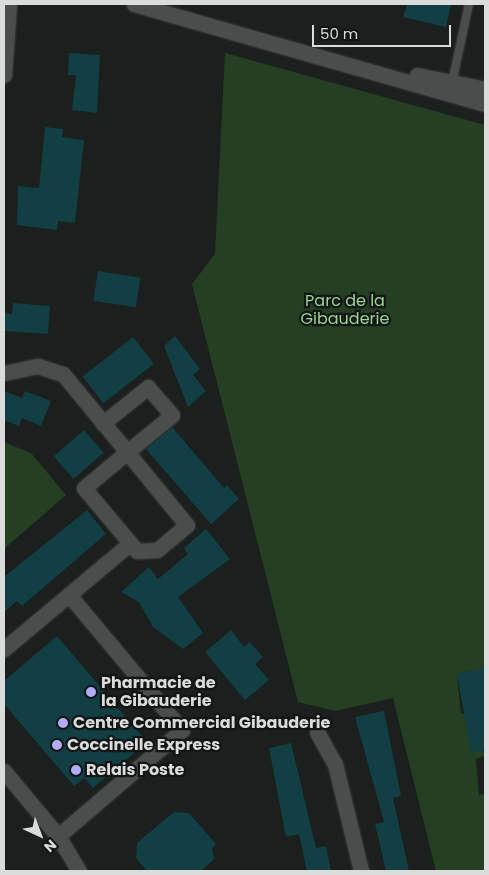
<!DOCTYPE html>
<html>
<head>
<meta charset="utf-8">
<style>
	body { margin:0 }
	#map { position:relative; width:489px; height:875px; overflow:hidden; background:#1b1f1e; font-family:Poppins,sans-serif }
	div>[style] { position:absolute }
	.green>* { inset:0; background:#253f22 }
	.building>* { inset:0; background:#113f43; transform-origin:0 0 }
	.roads { filter:drop-shadow(0 0 1px #393c3b) drop-shadow(0 0 1px #393c3b) }
	.service>* { height:8px; margin:-4px; padding:0 4px; transform-origin:4px; border-radius:4px; background:#494e4d }
	.minor>* { height:15px; margin:-7.5px; padding:0 7.5px; transform-origin:7.5px; border-radius:7.5px; background:#494e4d }
	.tertiary>* { height:15px; margin:-7.5px; padding:0 7.5px; transform-origin:7.5px; border-radius:7.5px; background:#494e4d }
	.dots>* { width:14px; height:14px; translate:-50% -50%; box-sizing:border-box; border:2px solid #121515; border-radius:50% }
	span { translate:-50% -50%; white-space:nowrap; text-align:center; line-height:1.15; -webkit-text-stroke:4.5px #121515; paint-order:stroke }
	.park-label { font-size:16px; color:#9ad591 }
	.poi-label { font-size:16px; color:#dadcdc; font-weight:700 }
	.left { translate:0 -50%; text-align:left }
	.frame { position:absolute; inset:0; border:5px solid #dadcdc; pointer-events:none }
	.north { position:absolute; left:15px; top:810px; width:50px; height:50px; -webkit-text-stroke:4px #121515; paint-order:stroke; rotate:137deg; font-size:14px; font-weight:700; line-height:20px; text-align:center; color:#dadcdc }
	.north::after { content:''; display:block; margin:auto; width:18px; height:22px; background:#dadcdc; clip-path:polygon(50% 0,100% 100%,50% 72%,0 100%) }
	.scale { position:absolute; left:312px; top:25px; width:139px; height:22px; box-sizing:border-box; border:2px solid #dadcdc; border-top:0; padding-left:6px; font-size:15px; line-height:18px; white-space:nowrap; color:#dadcdc; -webkit-text-stroke:4px #121515; paint-order:stroke }
</style>
</head>
<body>
<div id="map">
	<div class="green">
		<div style="clip-path:polygon(225px 53px,485px 125px,485px 668px,457px 674px,461px 714px,475px 711px,468px 719px,471px 752px,483px 750px,484px 756px,476px 759px,479px 795px,485px 794px,485px 871px,436px 871px,393px 698px,335px 711px,298px 702px,192px 284px,215px 254px)"></div>
		<div style="clip-path:polygon(4px 442px,31px 453px,66px 495px,4px 549px)"></div>
	</div>
	<div class="building">
		<div style="clip-path:polygon(407px 4px,451px 4px,446px 27px,403px 17px)"></div>
		<div style="clip-path:polygon(69px 53px,100px 55px,97px 113px,72px 110px,76px 75px,68px 75px)"></div>
		<div style="clip-path:polygon(45px 127px,63px 129px,62px 137px,84px 140px,75px 223px,58px 221px,57px 230px,17px 225px,18px 186px,39px 188px)"></div>
		<div style="left:98px;top:271px;width:43px;height:30px;rotate:9deg"></div>
		<div style="clip-path:polygon(13px 303px,50px 306px,48px 334px,4px 331px,5px 313px,12px 314px)"></div>
		<div style="clip-path:polygon(175px 336px,200px 369px,193px 375px,206px 391px,188px 407px,164px 346px)"></div>
		<div style="left:133px;top:337px;width:34px;height:64px;rotate:52deg"></div>
		<div style="clip-path:polygon(4px 391px,22px 398px,25px 391px,51px 401px,41px 426px,22px 418px,19px 426px,4px 420px)"></div>
		<div style="clip-path:polygon(172px 427px,224px 488px,227px 485px,239px 499px,211px 524px,146px 449px)"></div>
		<div style="left:84px;top:430px;width:30px;height:40px;rotate:49deg"></div>
		<div style="clip-path:polygon(87px 510px,106px 534px,22px 606px,17px 601px,4px 612px,4px 577px)"></div>
		<div style="clip-path:polygon(206px 529px,230px 559px,178px 597px,203px 633px,183px 649px,153px 627px,139px 602px,121px 592px,149px 567px,158px 579px,188px 554px,184px 548px)"></div>
		<div style="clip-path:polygon(231px 630px,244px 647px,250px 642px,263px 657px,255px 664px,269px 680px,245px 700px,205px 652px)"></div>
		<div style="clip-path:polygon(57px 636px,147px 742px,93px 788px,84px 778px,74px 786px,4px 704px,4px 681px)"></div>
		<div style="clip-path:polygon(485px 668px,485px 750px,471px 753px,457px 674px)"></div>
		<div style="clip-path:polygon(384px 711px,401px 796px,393px 798px,409px 871px,386px 871px,375px 824px,384px 822px,355px 717px)"></div>
		<div style="clip-path:polygon(291px 743px,316px 848px,326px 846px,331px 871px,307px 871px,299px 834px,286px 837px,269px 748px)"></div>
		<div style="clip-path:polygon(174px 812px,189px 813px,216px 844px,212px 848px,214px 859px,201px 871px,147px 871px,136px 858px,137px 843px)"></div>
	</div>
	<div class="roads">
		<div class="service">
			<div style="left:452px;top:83px;width:81px;rotate:-77.9deg"></div>
		</div>
		<div class="minor">
			<div style="left:4px;top:75px;width:71px;rotate:-86deg"></div>
			<div style="left:4px;top:373px;width:35px;rotate:-12deg"></div>
			<div style="left:38px;top:366px;width:26px;rotate:18deg"></div>
			<div style="left:63px;top:374px;width:101px;rotate:50.6deg"></div>
			<div style="left:127px;top:452px;width:94px;rotate:50.6deg"></div>
			<div style="left:187px;top:525px;width:39px;rotate:140deg"></div>
			<div style="left:157px;top:550px;width:20px;rotate:177deg"></div>
			<div style="left:137px;top:551px;width:82px;rotate:-130.1deg"></div>
			<div style="left:84px;top:488px;width:56px;rotate:-39.9deg"></div>
			<div style="left:127px;top:452px;width:58px;rotate:-39.4deg"></div>
			<div style="left:172px;top:415px;width:37px;rotate:-131deg"></div>
			<div style="left:148px;top:387px;width:58px;rotate:141.3deg"></div>
			<div style="left:4px;top:649px;width:163px;rotate:-40deg"></div>
			<div style="left:317px;top:732px;width:37px;rotate:61deg"></div>
			<div style="left:335px;top:764px;width:110px;rotate:76.3deg"></div>
			<div style="left:4px;top:771px;width:85px;rotate:50.3deg"></div>
			<div style="left:58px;top:836px;width:41px;rotate:59deg"></div>
			<div style="left:58px;top:836px;width:163px;rotate:-40.5deg"></div>
			<div style="left:182px;top:730px;width:176px;rotate:-129.9deg"></div>
		</div>
		<div class="tertiary">
			<div style="left:134px;top:4px;width:365px;rotate:15.9deg"></div>
			<div style="left:417px;top:75px;width:69px;rotate:11.6deg"></div>
		</div>
	</div>
	<div class="dots">
		<div style="left:91px;top:692px;background:#b2adf9"></div>
		<div style="left:63px;top:723px;background:#b2adf9"></div>
		<div style="left:57px;top:745px;background:#b2adf9"></div>
		<div style="left:76px;top:770px;background:#b2adf9"></div>
	</div>
	<div class="park-label">
		<span style="left:345px;top:310px">Parc de la<br>Gibauderie</span>
	</div>
	<div class="poi-label">
		<span class="left" style="left:101px;top:692px">Pharmacie de<br>la Gibauderie</span>
		<span class="left" style="left:73px;top:723px">Centre Commercial Gibauderie</span>
		<span class="left" style="left:67px;top:745px">Coccinelle Express</span>
		<span class="left" style="left:86px;top:770px">Relais Poste</span>
	</div>
	<div class="frame"></div>
	<div class="north">N</div>
	<div class="scale">50 m</div>
</div>
</body>
</html>
